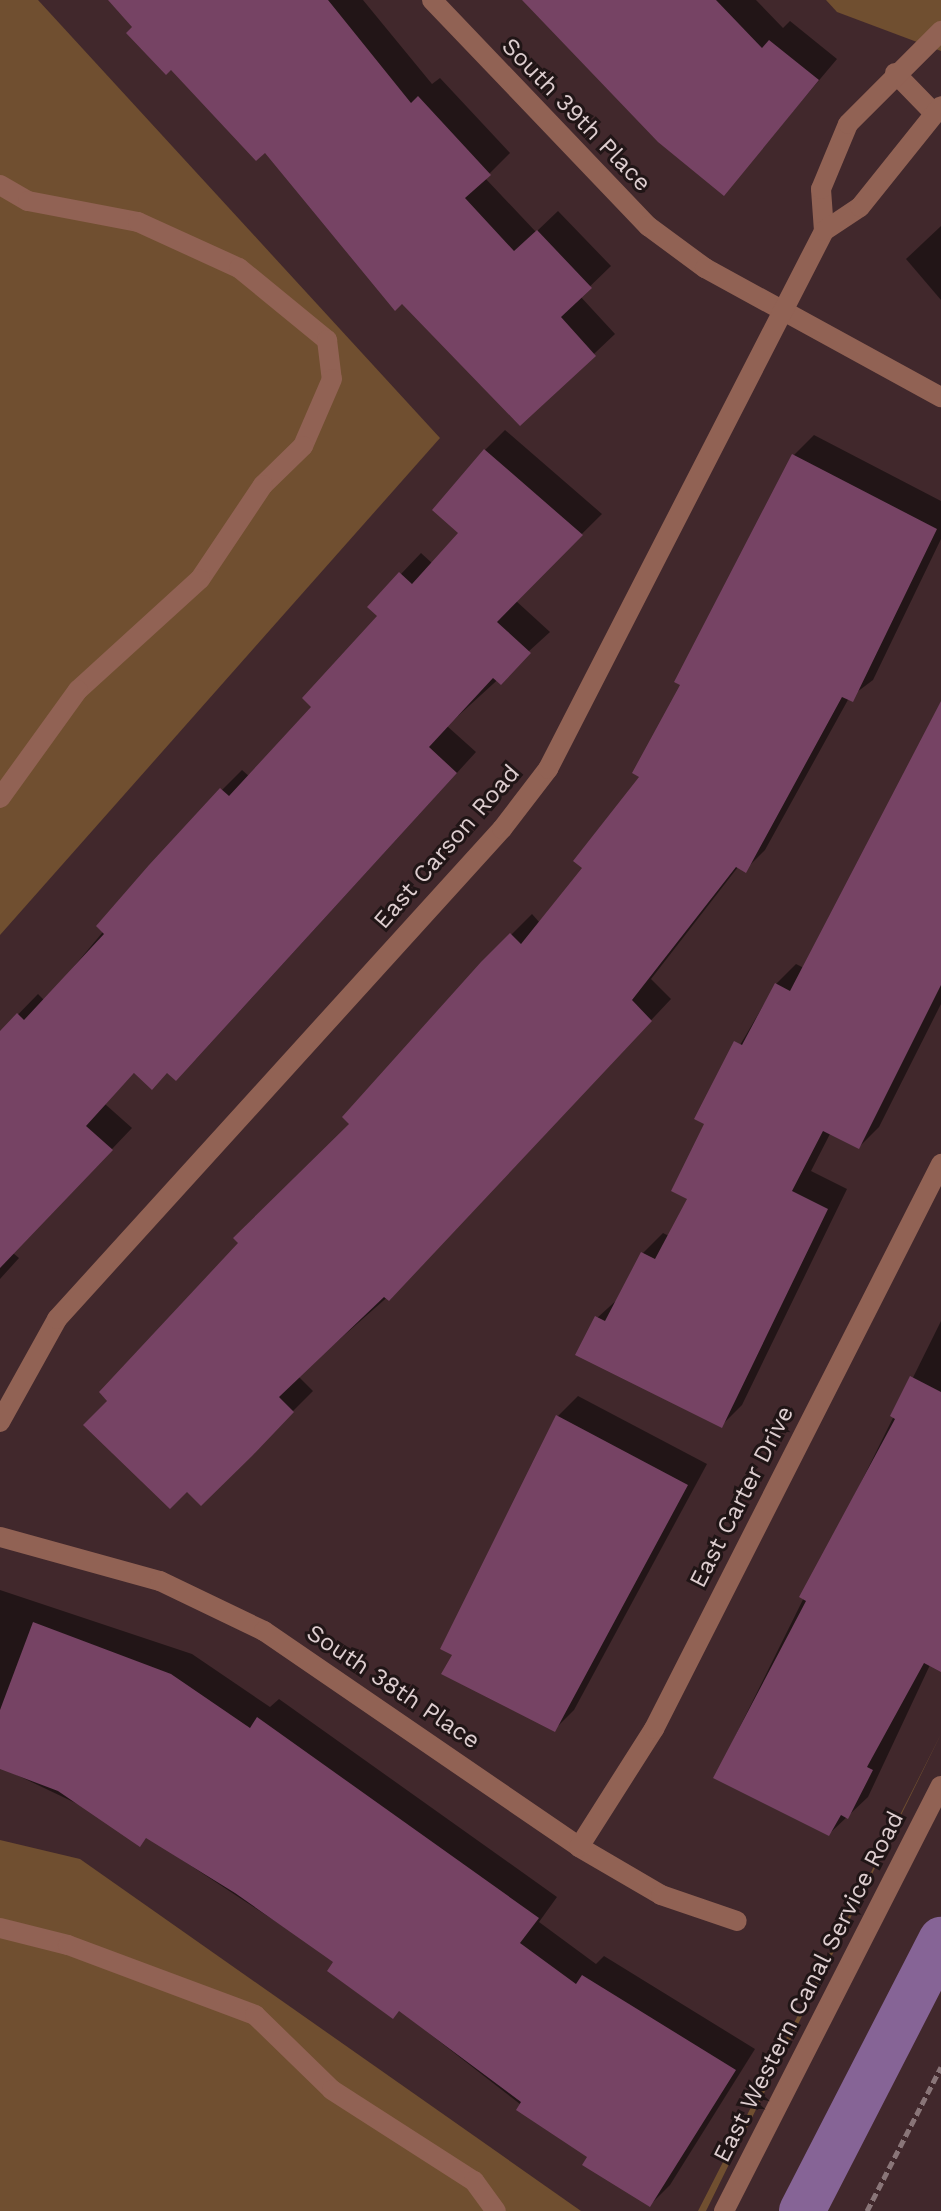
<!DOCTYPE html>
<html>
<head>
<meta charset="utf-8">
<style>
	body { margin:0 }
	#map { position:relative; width:941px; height:2211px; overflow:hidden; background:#41282c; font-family:"Work Sans",sans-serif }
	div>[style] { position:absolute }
	.green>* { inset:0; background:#704f30 }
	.shadow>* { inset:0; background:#0007 }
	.canal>* { height:46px; margin:-23px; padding:0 23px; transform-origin:23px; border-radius:23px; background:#866496 }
	.building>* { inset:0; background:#764364 }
	.path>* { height:5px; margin-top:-2.5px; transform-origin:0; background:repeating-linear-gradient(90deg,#897578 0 8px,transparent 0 12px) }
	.minor>* { height:20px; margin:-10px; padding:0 10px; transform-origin:10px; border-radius:10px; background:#916254 }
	span { translate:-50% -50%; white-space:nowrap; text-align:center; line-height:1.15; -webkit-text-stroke:6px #201516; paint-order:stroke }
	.street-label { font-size:24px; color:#ddcdcf }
</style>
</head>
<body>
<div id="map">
	<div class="green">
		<div style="clip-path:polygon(0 0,38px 0,440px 438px,0 935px)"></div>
		<div style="clip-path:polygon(826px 0,941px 0,941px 51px,837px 12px)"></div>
		<div style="clip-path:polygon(941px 1734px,706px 2211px,698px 2211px,866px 1882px)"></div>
		<div style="clip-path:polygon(0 1840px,80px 1859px,581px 2211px,0 2211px)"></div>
	</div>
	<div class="shadow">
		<div style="clip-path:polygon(111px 0,363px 0,432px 84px,440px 78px,510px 153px,485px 178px,536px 232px,558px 211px,611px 266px,580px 296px,615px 334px,520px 424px,265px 151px)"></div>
		<div style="clip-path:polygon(525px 0,756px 0,783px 28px,790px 21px,837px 59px,724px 193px)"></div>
		<div style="clip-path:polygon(941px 226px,941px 300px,906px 259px)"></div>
		<div style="clip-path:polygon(505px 430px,602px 514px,515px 600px,550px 632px,447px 726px,476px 752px,196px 1059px,167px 1071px,135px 1072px,105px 1104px,132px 1128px,13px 1253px,19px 1258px,0 1279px,0 1033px,38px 994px,45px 1001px,222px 790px,242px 770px,250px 777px,314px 707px,379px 616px,370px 607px,401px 574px,421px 553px,433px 564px,461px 533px,485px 450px)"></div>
		<div style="clip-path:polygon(814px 435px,941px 501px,941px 539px,873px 680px,849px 698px,765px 850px,745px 870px,738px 867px,651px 979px,671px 999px,409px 1278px,298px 1376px,313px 1391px,201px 1503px,352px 1123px,482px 964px,532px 914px,540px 923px,584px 867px,642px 776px,794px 455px)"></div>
		<div style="clip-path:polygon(941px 702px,941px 1004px,879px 1127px,859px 1147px,831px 1132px,811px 1171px,847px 1189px,742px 1405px,722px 1425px,597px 1318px,619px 1298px,643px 1253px,663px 1233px,669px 1236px,689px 1198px,707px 1123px,697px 1118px,776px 984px,796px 964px,804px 968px)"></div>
		<div style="clip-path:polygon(941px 1321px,941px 1670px,930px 1665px,868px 1797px,829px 1834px,715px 1777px)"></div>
		<div style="clip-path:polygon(578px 1396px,707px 1464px,574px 1710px,554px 1730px,558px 1416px)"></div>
		<div style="clip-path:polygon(0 1590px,192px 1654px,270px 1707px,279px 1699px,557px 1897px,539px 1922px,596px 1964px,604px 1956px,755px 2049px,670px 2185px,650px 2205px,336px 1961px,147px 1837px,0 1767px)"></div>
	</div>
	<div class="canal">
		<div style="left:802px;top:2211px;width:305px;rotate:-62.8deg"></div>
	</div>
	<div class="building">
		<div style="clip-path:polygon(108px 0,328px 0,411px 103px,418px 96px,491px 175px,465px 198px,514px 251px,537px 230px,592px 288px,561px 317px,596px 356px,520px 426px,402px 304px,395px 311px,265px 153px,256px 161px,171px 70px,166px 75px,126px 33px,132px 27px)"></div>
		<div style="clip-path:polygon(522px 0,716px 0,762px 48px,769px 40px,819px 80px,724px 196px,658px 142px)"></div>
		<div style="clip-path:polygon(484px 449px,583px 535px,497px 622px,531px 653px,501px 685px,493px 678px,429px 747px,457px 773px,176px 1081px,167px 1073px,152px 1090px,134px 1073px,86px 1126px,113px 1150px,0 1268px,0 1031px,17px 1013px,24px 1020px,104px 934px,96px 926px,149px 865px,220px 788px,229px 796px,311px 707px,302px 698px,377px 616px,367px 607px,399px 572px,412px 584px,458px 533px,432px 510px)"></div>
		<div style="clip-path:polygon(792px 454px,937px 529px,853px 702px,842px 697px,746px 873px,736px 867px,632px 1000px,652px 1021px,389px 1301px,384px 1297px,279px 1397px,294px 1412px,252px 1456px,201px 1506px,187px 1492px,170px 1509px,83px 1425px,107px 1401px,99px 1392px,238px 1243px,233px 1238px,349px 1124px,342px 1117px,481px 962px,510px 933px,521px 944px,582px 868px,573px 861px,639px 777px,632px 773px,680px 685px,674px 682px)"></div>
		<div style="clip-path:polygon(941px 701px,941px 985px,859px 1149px,823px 1131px,792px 1191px,828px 1209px,722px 1428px,575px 1355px,595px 1316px,605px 1321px,641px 1252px,655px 1259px,687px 1199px,671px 1191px,704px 1124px,694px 1119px,734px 1041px,742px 1045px,775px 983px,790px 991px)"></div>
		<div style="clip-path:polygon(910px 1376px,941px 1392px,941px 1672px,924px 1663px,867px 1767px,873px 1770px,848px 1819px,841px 1815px,829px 1836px,713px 1778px,806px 1601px,799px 1597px,895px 1419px,890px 1416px)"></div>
		<div style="clip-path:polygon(556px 1415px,688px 1485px,555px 1732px,441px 1674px,452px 1655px,440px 1649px)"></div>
		<div style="clip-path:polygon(33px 1622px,171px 1674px,250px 1728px,257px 1717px,539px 1918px,520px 1943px,576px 1984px,582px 1975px,736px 2070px,650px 2207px,582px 2165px,587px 2157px,516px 2110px,521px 2102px,399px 2011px,393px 2019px,327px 1971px,333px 1962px,235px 1893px,146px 1838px,140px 1847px,58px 1791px,0 1769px,0 1710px)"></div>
	</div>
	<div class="path">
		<div style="left:867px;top:2211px;width:162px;rotate:-62.8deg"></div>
	</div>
	<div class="minor">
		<div style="left:432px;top:0;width:313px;rotate:46.3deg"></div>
		<div style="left:648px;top:226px;width:71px;rotate:36.4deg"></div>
		<div style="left:705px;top:268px;width:269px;rotate:28.7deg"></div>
		<div style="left:895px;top:73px;width:54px;rotate:45.7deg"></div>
		<div style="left:0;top:185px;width:32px;rotate:30deg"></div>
		<div style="left:28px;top:201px;width:112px;rotate:10.8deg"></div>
		<div style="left:138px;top:222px;width:111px;rotate:24.5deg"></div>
		<div style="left:239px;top:268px;width:114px;rotate:39.3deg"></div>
		<div style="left:327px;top:340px;width:39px;rotate:83deg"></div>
		<div style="left:332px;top:379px;width:73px;rotate:113.4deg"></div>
		<div style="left:303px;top:446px;width:56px;rotate:135.7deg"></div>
		<div style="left:263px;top:485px;width:113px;rotate:123.8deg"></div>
		<div style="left:200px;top:579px;width:165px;rotate:137.7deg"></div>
		<div style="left:78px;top:690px;width:133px;rotate:125.8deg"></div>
		<div style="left:824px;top:231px;width:42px;rotate:-94.1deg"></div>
		<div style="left:821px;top:189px;width:70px;rotate:-67.4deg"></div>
		<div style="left:848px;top:124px;width:132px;rotate:-45deg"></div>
		<div style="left:0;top:1422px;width:118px;rotate:-61deg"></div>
		<div style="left:57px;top:1319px;width:662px;rotate:-47.76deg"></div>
		<div style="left:502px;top:829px;width:76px;rotate:-52.5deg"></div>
		<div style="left:548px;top:769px;width:605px;rotate:-62.84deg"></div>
		<div style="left:824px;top:231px;width:43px;rotate:-33.7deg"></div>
		<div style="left:860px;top:207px;width:129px;rotate:-51.3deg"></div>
		<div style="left:0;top:1537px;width:166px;rotate:15.4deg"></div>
		<div style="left:160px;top:1581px;width:115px;rotate:25.7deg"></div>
		<div style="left:264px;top:1631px;width:382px;rotate:34.4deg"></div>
		<div style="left:579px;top:1847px;width:95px;rotate:30.3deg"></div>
		<div style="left:661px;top:1895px;width:80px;rotate:18.9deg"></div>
		<div style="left:579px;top:1847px;width:140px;rotate:-57.6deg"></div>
		<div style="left:654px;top:1729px;width:634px;rotate:-63.07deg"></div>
		<div style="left:0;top:1928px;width:70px;rotate:14deg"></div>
		<div style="left:68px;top:1945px;width:200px;rotate:20.5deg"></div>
		<div style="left:255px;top:2015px;width:107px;rotate:44.2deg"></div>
		<div style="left:332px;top:2090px;width:169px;rotate:32.7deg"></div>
		<div style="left:474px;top:2181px;width:37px;rotate:54deg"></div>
		<div style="left:724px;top:2211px;width:477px;rotate:-63deg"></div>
	</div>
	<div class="street-label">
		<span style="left:576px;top:115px;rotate:46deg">South 39th Place</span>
		<span style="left:447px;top:847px;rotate:-49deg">East Carson Road</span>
		<span style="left:742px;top:1497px;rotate:-63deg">East Carter Drive</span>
		<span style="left:393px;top:1687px;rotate:34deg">South 38th Place</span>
		<span style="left:809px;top:1987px;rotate:-63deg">East Western Canal Service Road</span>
	</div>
</div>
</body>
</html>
